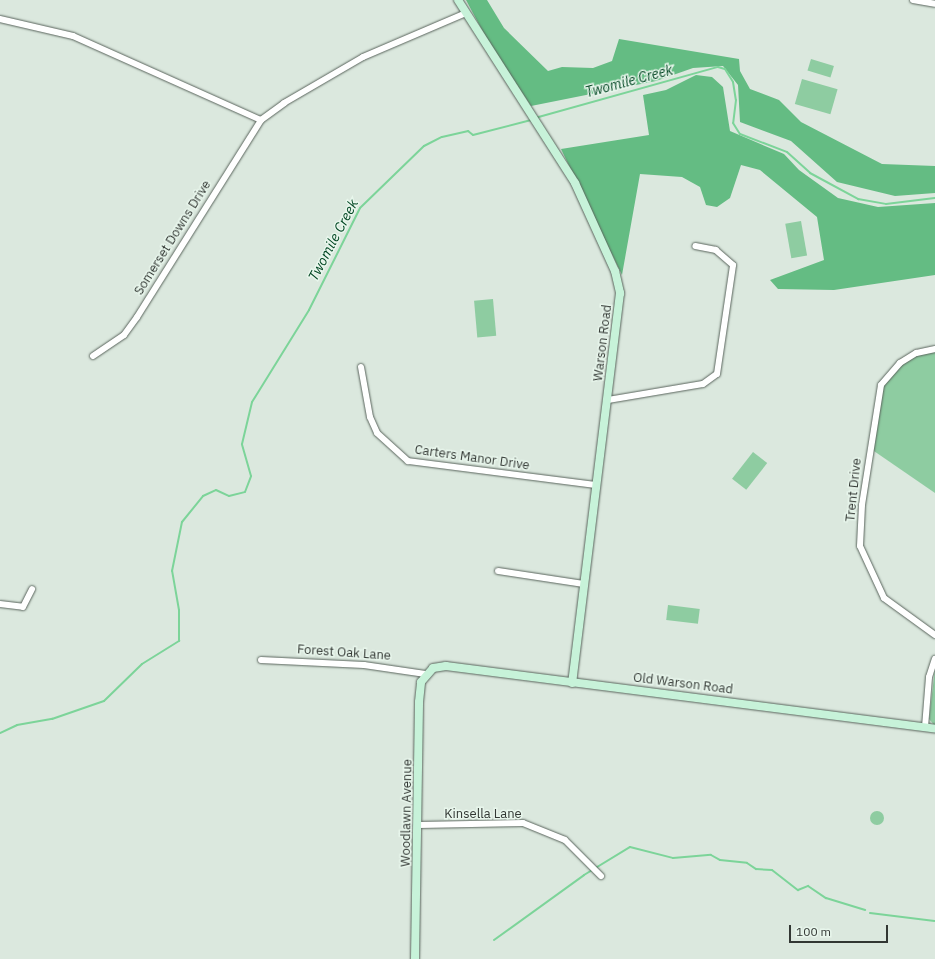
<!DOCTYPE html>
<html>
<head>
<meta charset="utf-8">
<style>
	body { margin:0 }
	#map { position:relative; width:935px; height:959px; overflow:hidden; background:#dbe8de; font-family:"IBM Plex Sans",sans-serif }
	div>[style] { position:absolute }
	.green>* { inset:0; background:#8ecca1; transform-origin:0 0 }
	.round { border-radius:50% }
	.forest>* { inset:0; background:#64bc83 }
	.stream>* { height:2px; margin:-1px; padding:0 1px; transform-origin:1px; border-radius:1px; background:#7cd499 }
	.roads { filter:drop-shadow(0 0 1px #59645c) drop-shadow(0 0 1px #59645c) }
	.street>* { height:6px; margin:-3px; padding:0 3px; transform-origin:3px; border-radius:3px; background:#fff }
	.secondary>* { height:8px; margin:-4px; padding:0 4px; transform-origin:4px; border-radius:4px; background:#c7f2d9 }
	span { translate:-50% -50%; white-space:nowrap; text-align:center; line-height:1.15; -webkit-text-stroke:3px #e8f6ec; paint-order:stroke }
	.street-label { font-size:13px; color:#323733 }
	.water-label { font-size:14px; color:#004622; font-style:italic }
	.scale { position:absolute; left:789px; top:925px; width:99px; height:18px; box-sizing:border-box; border:2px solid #323733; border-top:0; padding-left:5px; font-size:12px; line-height:14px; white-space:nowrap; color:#323733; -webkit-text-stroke:3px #e8f6ec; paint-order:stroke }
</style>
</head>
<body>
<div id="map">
	<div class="green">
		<div style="left:811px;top:59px;width:24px;height:12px;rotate:17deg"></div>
		<div style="left:802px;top:79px;width:37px;height:26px;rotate:16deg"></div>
		<div style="left:801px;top:221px;width:35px;height:16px;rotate:80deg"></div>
		<div style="left:493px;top:299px;width:37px;height:19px;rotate:85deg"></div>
		<div style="clip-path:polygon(935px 351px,935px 493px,871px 449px,883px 386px,901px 364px,918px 354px)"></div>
		<div style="left:753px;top:452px;width:18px;height:34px;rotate:38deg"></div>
		<div style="left:668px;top:605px;width:32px;height:15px;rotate:7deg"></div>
		<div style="clip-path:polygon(935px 669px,935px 726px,929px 719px)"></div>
		<div class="round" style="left:870px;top:811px;width:14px;height:14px"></div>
	</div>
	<div class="forest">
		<div style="clip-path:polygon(466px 0,487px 0,504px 28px,548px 71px,562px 67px,593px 68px,612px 61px,619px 39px,739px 59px,740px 71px,750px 89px,779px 100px,801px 122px,882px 164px,935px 166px,935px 193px,895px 196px,837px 182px,791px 141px,740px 122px,738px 85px,723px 66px,693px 68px,656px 81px,531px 106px,489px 43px)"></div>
		<div style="clip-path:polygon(696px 75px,712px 77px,723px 87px,730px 131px,784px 154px,799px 170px,838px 198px,878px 207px,935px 203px,935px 275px,834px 290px,778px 289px,770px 280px,824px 260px,817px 217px,760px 170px,741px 165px,730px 198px,717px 207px,706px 205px,700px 187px,682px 177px,640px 174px,622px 275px,561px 149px,649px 135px,643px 95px,666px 90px)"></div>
	</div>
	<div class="stream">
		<div style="left:535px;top:118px;width:190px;rotate:-15.6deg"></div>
		<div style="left:718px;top:67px;width:7px;rotate:16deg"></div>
		<div style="left:725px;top:69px;width:15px;rotate:58deg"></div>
		<div style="left:733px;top:82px;width:18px;rotate:81deg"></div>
		<div style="left:736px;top:100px;width:23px;rotate:97deg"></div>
		<div style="left:733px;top:123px;width:13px;rotate:58deg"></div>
		<div style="left:740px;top:134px;width:50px;rotate:21deg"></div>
		<div style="left:787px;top:152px;width:31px;rotate:42deg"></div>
		<div style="left:810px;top:173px;width:55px;rotate:28.4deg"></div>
		<div style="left:858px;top:199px;width:28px;rotate:10deg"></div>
		<div style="left:886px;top:204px;width:49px;rotate:-7deg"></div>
		<div style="left:0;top:733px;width:19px;rotate:-25deg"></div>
		<div style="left:17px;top:725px;width:36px;rotate:-10deg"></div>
		<div style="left:52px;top:719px;width:55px;rotate:-19.1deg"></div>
		<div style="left:104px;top:701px;width:53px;rotate:-44.2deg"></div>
		<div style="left:142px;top:664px;width:44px;rotate:-31.9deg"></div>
		<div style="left:179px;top:641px;width:31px;rotate:-90deg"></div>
		<div style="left:179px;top:610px;width:40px;rotate:-100deg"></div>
		<div style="left:172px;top:571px;width:50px;rotate:-78.5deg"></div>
		<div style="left:182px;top:522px;width:33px;rotate:-51deg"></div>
		<div style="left:203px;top:496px;width:14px;rotate:-25deg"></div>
		<div style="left:216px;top:490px;width:14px;rotate:25deg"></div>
		<div style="left:229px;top:496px;width:16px;rotate:-14deg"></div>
		<div style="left:245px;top:492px;width:17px;rotate:-69deg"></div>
		<div style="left:251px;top:476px;width:33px;rotate:-106deg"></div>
		<div style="left:242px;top:444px;width:43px;rotate:-76.6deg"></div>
		<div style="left:252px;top:402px;width:108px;rotate:-58.2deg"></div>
		<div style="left:309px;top:310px;width:114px;rotate:-63.4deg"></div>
		<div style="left:360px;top:208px;width:89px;rotate:-44.1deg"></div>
		<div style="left:424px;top:146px;width:20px;rotate:-27deg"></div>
		<div style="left:442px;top:137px;width:27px;rotate:-13deg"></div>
		<div style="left:468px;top:131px;width:6px;rotate:39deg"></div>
		<div style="left:473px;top:135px;width:60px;rotate:-14.5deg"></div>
		<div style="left:870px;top:913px;width:65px;rotate:7deg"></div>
		<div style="left:494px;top:940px;width:111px;rotate:-35.8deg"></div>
		<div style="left:584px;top:875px;width:54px;rotate:-31.3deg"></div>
		<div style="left:630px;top:847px;width:44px;rotate:14.3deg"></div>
		<div style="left:673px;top:858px;width:38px;rotate:-5deg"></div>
		<div style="left:711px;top:855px;width:10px;rotate:29deg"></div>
		<div style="left:720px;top:860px;width:27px;rotate:6deg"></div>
		<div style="left:747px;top:863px;width:11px;rotate:34deg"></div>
		<div style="left:756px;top:869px;width:16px;rotate:4deg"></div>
		<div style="left:772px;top:870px;width:33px;rotate:38deg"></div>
		<div style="left:798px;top:890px;width:11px;rotate:-22deg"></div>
		<div style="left:808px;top:886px;width:22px;rotate:34deg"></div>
		<div style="left:826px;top:898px;width:41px;rotate:17.1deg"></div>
	</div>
	<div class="roads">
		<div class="street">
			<div style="left:913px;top:0;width:22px;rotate:10deg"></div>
			<div style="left:0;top:19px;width:75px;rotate:13.1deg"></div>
			<div style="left:73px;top:36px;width:206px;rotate:24.1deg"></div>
			<div style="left:261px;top:120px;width:29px;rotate:-36deg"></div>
			<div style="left:284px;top:103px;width:91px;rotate:-30.2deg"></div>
			<div style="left:363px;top:57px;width:110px;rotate:-23.1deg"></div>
			<div style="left:935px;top:349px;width:19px;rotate:168deg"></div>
			<div style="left:916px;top:353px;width:19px;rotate:148deg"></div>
			<div style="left:900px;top:363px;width:29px;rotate:131deg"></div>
			<div style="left:881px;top:385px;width:121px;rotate:99deg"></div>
			<div style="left:862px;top:505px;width:41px;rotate:92.8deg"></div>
			<div style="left:860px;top:546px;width:57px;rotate:65.2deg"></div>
			<div style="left:884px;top:598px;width:63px;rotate:36deg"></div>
			<div style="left:93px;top:356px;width:37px;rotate:-34deg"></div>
			<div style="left:124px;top:335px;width:22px;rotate:-54deg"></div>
			<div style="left:137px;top:317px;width:233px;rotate:-57.8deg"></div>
			<div style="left:361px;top:367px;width:51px;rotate:79.8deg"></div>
			<div style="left:370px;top:417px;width:17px;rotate:66deg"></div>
			<div style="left:377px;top:433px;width:42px;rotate:42.1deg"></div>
			<div style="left:408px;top:461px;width:190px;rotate:7.3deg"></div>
			<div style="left:608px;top:400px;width:96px;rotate:-9.6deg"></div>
			<div style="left:703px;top:384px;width:17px;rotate:-36deg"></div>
			<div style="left:717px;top:374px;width:110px;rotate:-81.6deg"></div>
			<div style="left:733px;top:265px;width:23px;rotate:-139deg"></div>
			<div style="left:716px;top:250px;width:21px;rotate:-169deg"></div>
			<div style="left:498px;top:571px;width:87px;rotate:8.6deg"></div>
			<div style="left:0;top:604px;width:23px;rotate:7deg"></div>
			<div style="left:23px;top:607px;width:20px;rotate:-63deg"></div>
			<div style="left:261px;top:660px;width:103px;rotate:2.8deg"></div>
			<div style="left:364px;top:665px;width:62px;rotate:8.4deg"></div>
			<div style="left:925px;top:727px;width:50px;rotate:-85.4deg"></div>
			<div style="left:929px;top:677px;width:19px;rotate:-72deg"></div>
			<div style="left:419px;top:825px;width:104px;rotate:-1.1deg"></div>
			<div style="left:523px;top:823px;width:45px;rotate:22deg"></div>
			<div style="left:565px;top:840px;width:51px;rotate:45deg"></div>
		</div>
		<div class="secondary">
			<div style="left:458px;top:0;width:217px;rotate:57.4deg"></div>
			<div style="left:575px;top:183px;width:97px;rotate:65.6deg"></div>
			<div style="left:615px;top:271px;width:23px;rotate:77deg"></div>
			<div style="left:620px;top:293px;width:393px;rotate:97deg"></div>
			<div style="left:415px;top:959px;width:257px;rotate:-89.1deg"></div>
			<div style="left:419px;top:702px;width:20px;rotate:-84deg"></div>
			<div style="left:421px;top:682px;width:18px;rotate:-49deg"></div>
			<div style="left:433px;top:668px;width:13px;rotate:-9deg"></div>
			<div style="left:446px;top:666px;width:493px;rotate:7.3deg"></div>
		</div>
	</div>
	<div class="street-label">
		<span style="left:173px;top:238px;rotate:-58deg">Somerset Downs Drive</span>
		<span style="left:603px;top:343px;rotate:-83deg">Warson Road</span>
		<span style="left:472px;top:458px;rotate:8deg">Carters Manor Drive</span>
		<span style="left:854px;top:490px;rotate:-84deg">Trent Drive</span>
		<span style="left:344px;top:653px;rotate:4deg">Forest Oak Lane</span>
		<span style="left:683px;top:684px;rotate:7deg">Old Warson Road</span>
		<span style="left:407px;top:813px;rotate:-89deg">Woodlawn Avenue</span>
		<span style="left:483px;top:814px">Kinsella Lane</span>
	</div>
	<div class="water-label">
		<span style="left:629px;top:81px;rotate:-15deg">Twomile Creek</span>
		<span style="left:333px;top:240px;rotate:-62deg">Twomile Creek</span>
	</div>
	<div class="scale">100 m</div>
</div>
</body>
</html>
